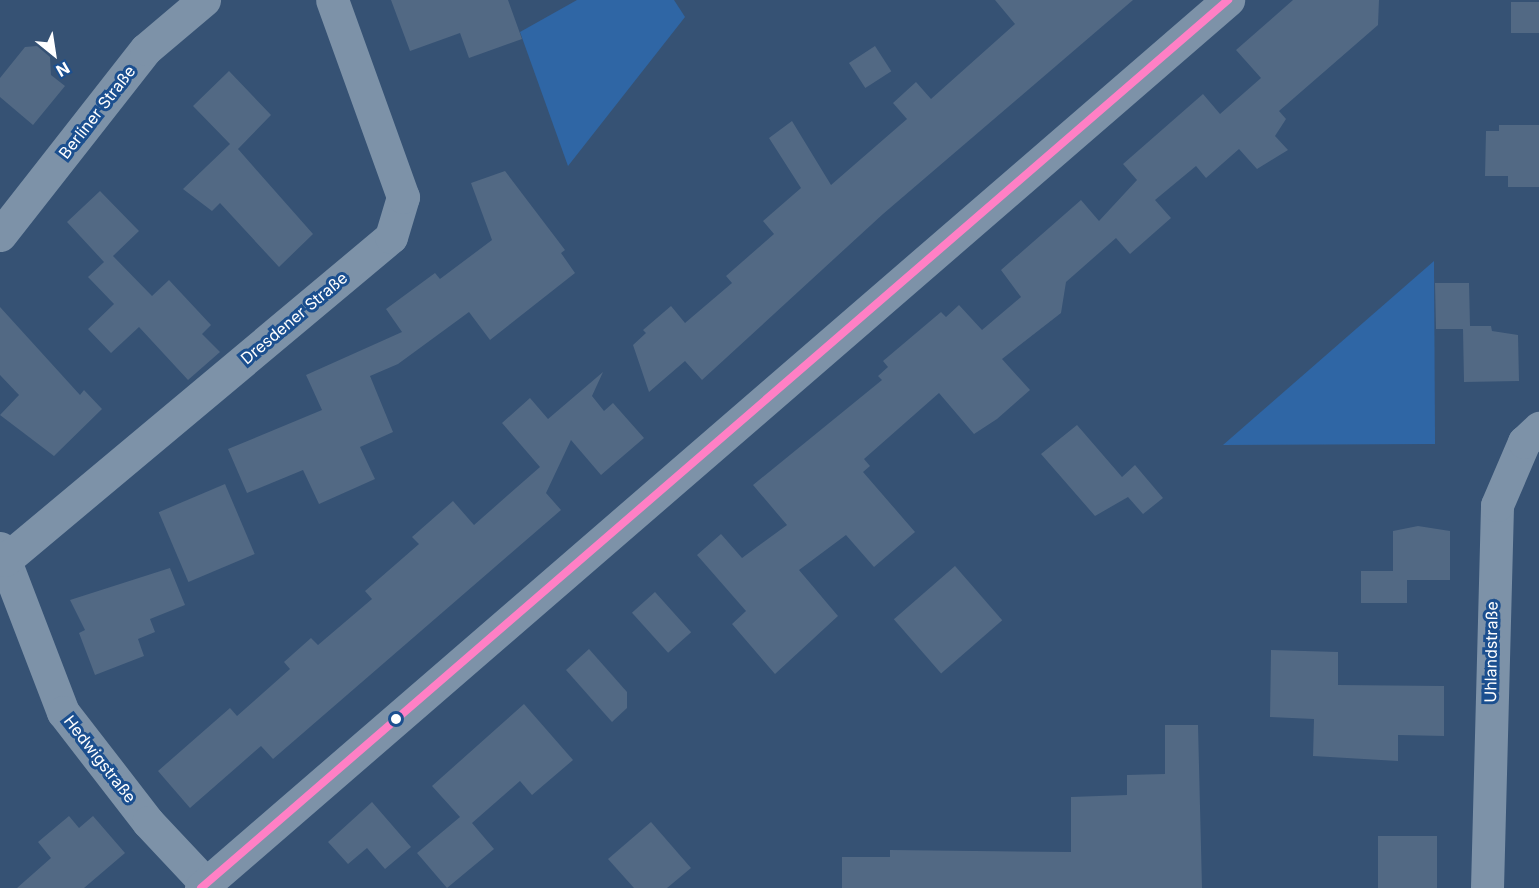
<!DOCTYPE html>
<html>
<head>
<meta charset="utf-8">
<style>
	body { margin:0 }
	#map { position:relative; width:1539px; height:888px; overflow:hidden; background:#365274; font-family:Inter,sans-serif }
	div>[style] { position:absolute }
	.green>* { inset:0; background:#2f66a5 }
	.building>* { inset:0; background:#526984; transform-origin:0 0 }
	.minor>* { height:33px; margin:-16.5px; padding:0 16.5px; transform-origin:16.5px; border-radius:16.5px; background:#7d92a8 }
	.bus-1>* { height:8px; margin:-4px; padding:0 4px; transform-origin:4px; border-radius:4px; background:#ff80c5 }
	.dots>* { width:16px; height:16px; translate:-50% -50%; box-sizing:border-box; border:3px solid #1b4f8f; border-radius:50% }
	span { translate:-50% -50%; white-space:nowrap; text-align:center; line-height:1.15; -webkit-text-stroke:6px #1b4f8f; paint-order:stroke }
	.street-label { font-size:16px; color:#fff }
	.north { position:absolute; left:24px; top:24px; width:60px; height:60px; -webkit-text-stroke:4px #1b4f8f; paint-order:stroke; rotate:150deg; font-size:16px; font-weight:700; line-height:24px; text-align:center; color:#fff }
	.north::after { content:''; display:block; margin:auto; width:21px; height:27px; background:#fff; clip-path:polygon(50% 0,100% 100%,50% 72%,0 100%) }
</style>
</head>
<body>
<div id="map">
	<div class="green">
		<div style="clip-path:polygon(577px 0,674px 0,685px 17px,568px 166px,520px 32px)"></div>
		<div style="clip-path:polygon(1434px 261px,1435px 444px,1223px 445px)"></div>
	</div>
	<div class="building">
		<div style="clip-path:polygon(391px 0,508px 0,522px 39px,469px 58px,460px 33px,410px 51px)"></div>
		<div style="clip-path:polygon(995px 0,1133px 0,883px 214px,702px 380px,685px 361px,649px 392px,633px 345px,646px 333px,643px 330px,671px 306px,685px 323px,732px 283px,726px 276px,774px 234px,763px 221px,801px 188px,769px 138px,792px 121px,831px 185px,907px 119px,893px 103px,916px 82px,931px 99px,1015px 24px)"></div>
		<div style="clip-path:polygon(1293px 0,1379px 0,1378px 25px,1279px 111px,1286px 119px,1275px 136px,1288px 150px,1257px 169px,1239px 149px,1206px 178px,1196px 166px,1155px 200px,1171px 218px,1130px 254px,1116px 238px,1066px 282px,1061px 313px,1002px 359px,1030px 390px,997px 419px,974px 434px,939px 393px,864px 459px,870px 466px,863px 472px,915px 532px,874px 567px,846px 535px,799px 570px,838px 616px,775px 674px,732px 624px,746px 611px,697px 555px,721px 534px,742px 558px,787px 525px,753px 485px,882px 380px,878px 376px,888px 367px,883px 361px,941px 312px,946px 317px,959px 305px,982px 330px,1021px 297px,1001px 270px,1081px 200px,1099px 221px,1137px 180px,1123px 164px,1203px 94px,1220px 114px,1261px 78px,1236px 50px)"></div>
		<div style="left:1511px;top:2px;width:28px;height:31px"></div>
		<div style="clip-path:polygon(37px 46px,50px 57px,51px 75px,65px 86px,33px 125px,0 97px,0 78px,25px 47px)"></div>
		<div style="left:875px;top:46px;width:30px;height:31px;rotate:57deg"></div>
		<div style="clip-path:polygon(229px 71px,271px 115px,238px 149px,313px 234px,279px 267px,220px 203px,212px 211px,183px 189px,230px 144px,193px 106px)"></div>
		<div style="clip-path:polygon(1499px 125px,1539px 125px,1539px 187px,1508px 187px,1508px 176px,1485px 176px,1486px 131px,1499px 131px)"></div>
		<div style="clip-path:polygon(505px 171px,565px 250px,561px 253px,575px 273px,490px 340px,469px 312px,398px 364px,370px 376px,393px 432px,360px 447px,375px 479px,319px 504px,303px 470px,247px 493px,228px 449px,322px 410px,306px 375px,402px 332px,386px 309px,435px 273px,440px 279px,492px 240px,471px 183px)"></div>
		<div style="clip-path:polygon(100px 191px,139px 231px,113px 256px,152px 296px,169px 280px,211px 325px,202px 334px,220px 352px,188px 380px,139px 327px,111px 353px,88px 329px,114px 304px,88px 277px,104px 262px,67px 222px)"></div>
		<div style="clip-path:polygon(1435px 283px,1469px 283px,1470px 326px,1491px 326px,1492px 331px,1518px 335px,1519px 381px,1464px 382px,1463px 329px,1436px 329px)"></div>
		<div style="clip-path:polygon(0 307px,80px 395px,84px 390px,102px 409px,54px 456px,0 415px,19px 395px,0 375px)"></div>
		<div style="clip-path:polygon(603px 372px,592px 396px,604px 411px,613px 403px,644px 438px,601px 475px,571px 440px,546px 493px,561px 510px,273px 759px,261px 746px,190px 808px,158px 771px,230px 708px,237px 716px,290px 669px,284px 662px,311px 638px,318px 645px,372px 599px,365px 591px,419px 544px,412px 537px,453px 501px,474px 525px,540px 467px,502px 423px,530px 398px,548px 419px)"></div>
		<div style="clip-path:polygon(1077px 425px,1122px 477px,1135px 465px,1163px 498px,1143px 514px,1128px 497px,1095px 516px,1041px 454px)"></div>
		<div style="left:225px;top:484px;width:76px;height:72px;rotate:67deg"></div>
		<div style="clip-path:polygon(1418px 526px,1450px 531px,1450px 580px,1407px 580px,1407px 603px,1361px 603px,1361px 571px,1393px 571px,1393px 531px)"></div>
		<div style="left:955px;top:566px;width:72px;height:81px;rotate:49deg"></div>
		<div style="clip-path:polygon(170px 568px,185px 605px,150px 619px,155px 632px,138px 639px,144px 656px,95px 675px,79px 633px,85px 630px,70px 600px)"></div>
		<div style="left:655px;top:592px;width:54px;height:31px;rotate:48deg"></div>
		<div style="clip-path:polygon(589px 649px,627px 692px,627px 708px,612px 722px,566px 670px)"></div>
		<div style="clip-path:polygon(1271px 650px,1338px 652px,1338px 685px,1444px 686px,1444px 736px,1398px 735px,1398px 761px,1313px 756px,1314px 719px,1270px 717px)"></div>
		<div style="clip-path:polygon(524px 704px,573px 760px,532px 795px,520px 781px,472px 823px,494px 849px,447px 888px,417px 853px,460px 817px,432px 786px)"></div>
		<div style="clip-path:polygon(1165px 725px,1198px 725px,1202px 888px,842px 888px,842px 857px,890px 857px,890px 850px,1071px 852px,1071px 797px,1127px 795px,1127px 775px,1165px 774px)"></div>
		<div style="clip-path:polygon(372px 802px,411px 847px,385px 869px,367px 848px,348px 864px,328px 842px)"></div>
		<div style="clip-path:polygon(69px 816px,79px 828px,93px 816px,125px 853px,84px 888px,17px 888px,51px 858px,38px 842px)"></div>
		<div style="clip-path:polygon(651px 822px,691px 868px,667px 888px,634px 888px,608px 859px)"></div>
		<div style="left:1378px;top:836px;width:59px;height:52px"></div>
	</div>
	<div class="minor">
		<div style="left:0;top:235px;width:236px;rotate:-51.9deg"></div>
		<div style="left:146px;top:49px;width:76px;rotate:-40.2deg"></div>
		<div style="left:0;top:548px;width:176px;rotate:69deg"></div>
		<div style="left:63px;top:712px;width:139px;rotate:52.3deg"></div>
		<div style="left:148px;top:822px;width:91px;rotate:46.8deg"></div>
		<div style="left:5px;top:560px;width:503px;rotate:-39.92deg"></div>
		<div style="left:391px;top:237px;width:42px;rotate:-73.3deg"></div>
		<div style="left:403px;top:197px;width:209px;rotate:-109.8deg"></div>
		<div style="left:201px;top:888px;width:1358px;rotate:-40.85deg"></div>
		<div style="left:1487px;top:888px;width:383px;rotate:-88.5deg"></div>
		<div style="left:1497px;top:505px;width:69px;rotate:-66.8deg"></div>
		<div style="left:1524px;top:442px;width:21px;rotate:-43deg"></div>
	</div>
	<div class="bus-1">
		<div style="left:201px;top:888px;width:1358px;rotate:-40.85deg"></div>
	</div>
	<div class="dots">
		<div style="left:396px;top:719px;background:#fff"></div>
	</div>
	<div class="street-label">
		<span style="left:97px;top:112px;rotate:-52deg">Berliner Straße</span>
		<span style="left:294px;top:318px;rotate:-40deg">Dresdener Straße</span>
		<span style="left:1491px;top:652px;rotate:-89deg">Uhlandstraße</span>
		<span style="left:100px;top:759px;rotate:52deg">Hedwigstraße</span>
	</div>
	<div class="north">N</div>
</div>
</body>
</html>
